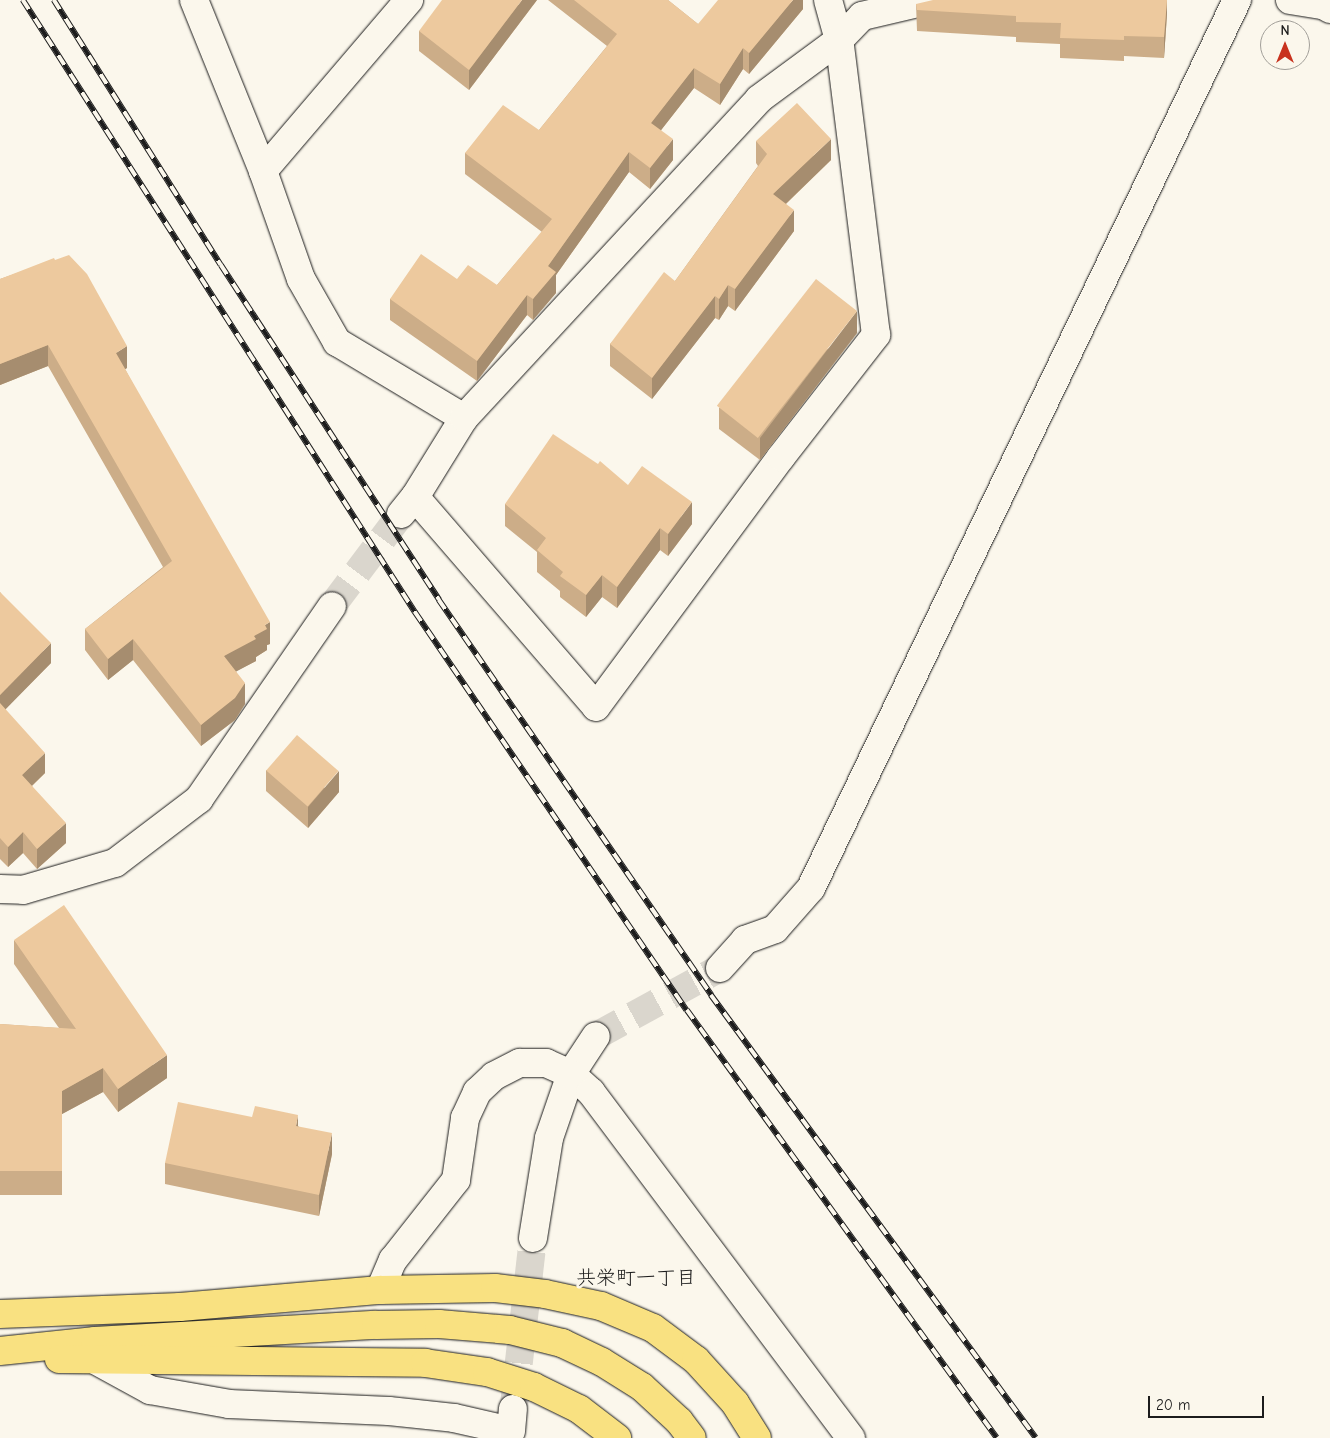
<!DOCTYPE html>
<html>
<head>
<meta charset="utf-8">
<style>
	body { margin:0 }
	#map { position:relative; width:1330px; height:1438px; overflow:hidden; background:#fbf7ec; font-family:"Comic Neue","Klee One",sans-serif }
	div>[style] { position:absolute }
	.minor-tunnel>* { height:28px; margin-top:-14px; transform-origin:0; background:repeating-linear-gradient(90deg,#dad6cd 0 28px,transparent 0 42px) }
	.roads { filter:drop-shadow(0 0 1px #1c1c1c) drop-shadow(0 0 1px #1c1c1c) }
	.minor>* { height:28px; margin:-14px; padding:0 14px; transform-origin:14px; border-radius:14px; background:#fbf7ec }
	.highway>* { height:28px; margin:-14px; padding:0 14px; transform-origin:14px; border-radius:14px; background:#f9e181 }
	.rail>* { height:5.5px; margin-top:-2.75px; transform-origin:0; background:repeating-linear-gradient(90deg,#fbf7ec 0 11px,#1c1c1c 0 22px); box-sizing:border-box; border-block:1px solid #1c1c1c }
	.wall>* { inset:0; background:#ccad88 }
	.shaded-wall>* { inset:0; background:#a68d6f }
	.building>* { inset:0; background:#edc99e; transform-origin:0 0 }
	span { translate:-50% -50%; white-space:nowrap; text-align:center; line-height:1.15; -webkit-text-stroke:5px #fbf7ec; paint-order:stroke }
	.neighbourhood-label { font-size:20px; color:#1c1c1c }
	.north { position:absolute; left:1260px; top:20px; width:50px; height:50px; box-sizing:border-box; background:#fbf7ec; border:1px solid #a29f99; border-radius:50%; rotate:0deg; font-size:14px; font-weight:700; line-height:20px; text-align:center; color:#1c1c1c }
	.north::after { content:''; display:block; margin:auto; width:18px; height:22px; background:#c8321e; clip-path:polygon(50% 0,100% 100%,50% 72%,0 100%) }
	.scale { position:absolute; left:1148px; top:1396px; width:116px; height:22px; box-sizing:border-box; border:2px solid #1c1c1c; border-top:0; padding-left:6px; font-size:15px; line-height:18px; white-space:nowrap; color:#1c1c1c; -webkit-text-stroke:4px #fbf7ec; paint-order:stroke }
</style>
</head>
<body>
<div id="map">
	<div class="minor-tunnel">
		<div style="left:332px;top:606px;width:115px;rotate:-53.1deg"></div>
		<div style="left:596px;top:1036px;width:141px;rotate:-28.7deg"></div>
		<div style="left:514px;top:1405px;width:168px;rotate:-83.5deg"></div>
	</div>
	<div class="roads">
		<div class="minor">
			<div style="left:194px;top:0;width:184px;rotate:68deg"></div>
			<div style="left:263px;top:171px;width:114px;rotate:70.6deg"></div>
			<div style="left:301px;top:279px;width:73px;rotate:60.3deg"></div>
			<div style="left:337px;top:342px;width:148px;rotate:30.9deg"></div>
			<div style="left:1290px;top:0;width:33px;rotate:9deg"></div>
			<div style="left:1323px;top:5px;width:8px;rotate:30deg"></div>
			<div style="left:263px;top:171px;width:225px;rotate:-49.5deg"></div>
			<div style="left:415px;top:497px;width:277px;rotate:49.2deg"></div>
			<div style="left:596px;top:707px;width:311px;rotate:-53.5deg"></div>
			<div style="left:781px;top:457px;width:155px;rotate:-52.1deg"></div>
			<div style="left:876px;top:335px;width:297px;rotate:-97.1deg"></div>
			<div style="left:839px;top:40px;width:41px;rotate:-105.4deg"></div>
			<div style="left:401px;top:514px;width:22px;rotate:-51deg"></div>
			<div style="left:415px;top:497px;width:93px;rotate:-58.2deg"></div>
			<div style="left:464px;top:418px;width:434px;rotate:-47.2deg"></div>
			<div style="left:759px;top:99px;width:99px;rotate:-36.4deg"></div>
			<div style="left:839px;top:40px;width:33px;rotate:-46deg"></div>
			<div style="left:862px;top:16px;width:70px;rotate:-13.2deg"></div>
			<div style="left:0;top:889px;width:23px;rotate:2deg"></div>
			<div style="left:23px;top:890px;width:96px;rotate:-16.4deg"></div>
			<div style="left:115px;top:863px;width:106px;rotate:-37.3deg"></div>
			<div style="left:199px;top:799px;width:234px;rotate:-55.4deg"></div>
			<div style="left:720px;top:968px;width:38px;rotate:-48deg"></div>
			<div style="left:745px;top:940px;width:32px;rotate:-20deg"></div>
			<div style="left:775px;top:929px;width:55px;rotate:-48.7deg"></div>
			<div style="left:811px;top:888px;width:985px;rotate:-64.37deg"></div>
			<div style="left:533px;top:1238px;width:101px;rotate:-80.9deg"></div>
			<div style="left:549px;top:1138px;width:68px;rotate:-71deg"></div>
			<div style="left:571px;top:1074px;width:45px;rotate:-56.7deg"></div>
			<div style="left:380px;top:1290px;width:33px;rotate:-67deg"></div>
			<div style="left:393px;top:1260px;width:102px;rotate:-51.8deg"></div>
			<div style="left:456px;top:1180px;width:63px;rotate:-81.7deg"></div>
			<div style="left:465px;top:1118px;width:29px;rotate:-65deg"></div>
			<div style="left:477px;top:1092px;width:23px;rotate:-43deg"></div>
			<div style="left:494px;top:1076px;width:29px;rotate:-27deg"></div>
			<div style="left:520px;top:1063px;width:26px"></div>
			<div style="left:546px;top:1063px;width:27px;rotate:24deg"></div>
			<div style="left:571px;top:1074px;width:27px;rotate:42deg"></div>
			<div style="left:591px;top:1092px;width:433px;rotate:53.1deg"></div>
			<div style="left:95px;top:1360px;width:63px;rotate:28.6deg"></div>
			<div style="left:150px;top:1390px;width:80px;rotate:10deg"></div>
			<div style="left:229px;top:1404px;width:160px;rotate:2.5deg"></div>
			<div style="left:389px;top:1411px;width:65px;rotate:6.1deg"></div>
			<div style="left:454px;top:1418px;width:58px;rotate:12.8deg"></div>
			<div style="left:511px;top:1431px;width:22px;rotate:-85deg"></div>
		</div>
		<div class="highway">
			<div style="left:0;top:1314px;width:180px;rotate:-2.2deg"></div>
			<div style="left:180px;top:1307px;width:201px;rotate:-4.9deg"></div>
			<div style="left:380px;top:1290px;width:115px;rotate:-1deg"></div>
			<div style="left:495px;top:1288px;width:50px;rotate:6.8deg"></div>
			<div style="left:545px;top:1294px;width:57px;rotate:12.1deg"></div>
			<div style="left:601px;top:1306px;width:56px;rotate:22.9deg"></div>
			<div style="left:653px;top:1328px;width:54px;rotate:36.7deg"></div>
			<div style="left:696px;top:1360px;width:58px;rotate:47.8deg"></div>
			<div style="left:735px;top:1403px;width:41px;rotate:57.8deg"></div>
			<div style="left:0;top:1351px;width:96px;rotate:-6deg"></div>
			<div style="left:95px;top:1341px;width:281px;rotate:-3.3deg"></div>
			<div style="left:376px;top:1325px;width:63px;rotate:-0.9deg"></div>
			<div style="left:439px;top:1324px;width:71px;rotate:4.8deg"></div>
			<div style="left:510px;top:1330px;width:54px;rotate:14deg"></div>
			<div style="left:562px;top:1343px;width:44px;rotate:25.4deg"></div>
			<div style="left:602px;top:1362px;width:47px;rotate:32deg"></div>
			<div style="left:642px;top:1387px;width:50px;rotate:42.6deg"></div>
			<div style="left:679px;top:1421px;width:21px;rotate:53deg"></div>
			<div style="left:59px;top:1359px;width:366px;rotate:0.6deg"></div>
			<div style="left:425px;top:1363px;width:63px;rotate:8.3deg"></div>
			<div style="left:487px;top:1372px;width:49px;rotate:17.7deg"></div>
			<div style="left:534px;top:1387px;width:50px;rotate:26.1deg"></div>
			<div style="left:579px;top:1409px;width:48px;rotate:37.3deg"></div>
		</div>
	</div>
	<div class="rail">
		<div style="left:23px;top:0;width:727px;rotate:57.36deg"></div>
		<div style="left:415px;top:612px;width:482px;rotate:55.7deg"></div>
		<div style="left:687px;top:1010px;width:528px;rotate:54.08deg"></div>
		<div style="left:54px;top:0;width:313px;rotate:57.8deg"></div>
		<div style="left:221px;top:265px;width:400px;rotate:56.9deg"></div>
		<div style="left:439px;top:600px;width:480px;rotate:55.4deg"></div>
		<div style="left:711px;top:995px;width:549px;rotate:53.73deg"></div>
	</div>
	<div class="wall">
		<div style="clip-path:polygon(537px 0,469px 90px,419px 51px,419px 31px)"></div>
		<div style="clip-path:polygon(548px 0,668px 0,698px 24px,803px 0,803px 9px,749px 74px,743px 69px,720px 105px,694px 88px,661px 130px,673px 160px,650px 189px,629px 172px,556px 275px,556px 293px,533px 320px,527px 315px,477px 381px,390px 320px,390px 299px,457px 279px,497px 285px,542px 232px,465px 174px,465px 153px,539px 130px,607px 46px)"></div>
		<div style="clip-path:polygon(1167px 0,1167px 14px,1164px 58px,1124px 56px,1124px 61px,1060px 58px,1060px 44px,1016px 42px,1016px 37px,917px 31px,916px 4px)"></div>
		<div style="clip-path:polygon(756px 141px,831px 160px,786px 204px,794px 231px,735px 311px,728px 306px,719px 320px,715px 318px,652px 399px,610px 366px,610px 344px,675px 281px,758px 166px,756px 163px)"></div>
		<div style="clip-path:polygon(55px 260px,127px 368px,125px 369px,270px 644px,267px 645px,267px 650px,256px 657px,256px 661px,236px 671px,245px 704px,235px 720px,201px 746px,133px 660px,108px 680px,85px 650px,85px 629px,163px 567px,48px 366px,0 385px,0 279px)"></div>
		<div style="clip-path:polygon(857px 333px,760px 460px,719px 429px,719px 408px)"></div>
		<div style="clip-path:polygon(628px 485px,692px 524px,668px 556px,660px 550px,617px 608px,602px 597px,586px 617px,560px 597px,560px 591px,537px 572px,537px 552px,505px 526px,505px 504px)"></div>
		<div style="clip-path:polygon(0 592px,51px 663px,5px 709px,45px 773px,32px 786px,66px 843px,37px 869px,23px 853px,8px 867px,0 859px)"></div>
		<div style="clip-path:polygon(266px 770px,339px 792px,308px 828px,266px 791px)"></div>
		<div style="clip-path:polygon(14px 940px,167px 1078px,118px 1112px,103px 1092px,62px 1114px,62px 1195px,0 1195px,0 1024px,59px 1028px,14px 964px)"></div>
		<div style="clip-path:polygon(298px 1126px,332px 1154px,319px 1216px,165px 1184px,165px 1163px)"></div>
	</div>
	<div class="shaded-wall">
		<div style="clip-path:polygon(522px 0,537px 0,469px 90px,469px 70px)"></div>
		<div style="clip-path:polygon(793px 0,803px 0,803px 9px,749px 74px,749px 53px)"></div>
		<div style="clip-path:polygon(1167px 0,1167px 14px,1164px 58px,1164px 37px)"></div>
		<div style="clip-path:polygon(743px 48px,743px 69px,720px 105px,720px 84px)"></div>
		<div style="clip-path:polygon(694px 68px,694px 88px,651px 143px,651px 123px)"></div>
		<div style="clip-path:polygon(673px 139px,673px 160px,650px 189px,650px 168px)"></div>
		<div style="clip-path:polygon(831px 139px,831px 160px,773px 216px,773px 194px)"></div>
		<div style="clip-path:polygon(629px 152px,629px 172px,556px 275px,556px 293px,533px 320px,533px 299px,548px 266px)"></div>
		<div style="clip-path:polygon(794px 210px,794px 231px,735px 311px,735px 289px)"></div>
		<div style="clip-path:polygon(728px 285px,728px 306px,719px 320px,719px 299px)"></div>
		<div style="clip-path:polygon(527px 295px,527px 315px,477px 381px,477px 361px)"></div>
		<div style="clip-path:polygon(715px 296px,715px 318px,652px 399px,652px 378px)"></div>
		<div style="clip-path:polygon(857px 311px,857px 333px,760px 460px,760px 438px)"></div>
		<div style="clip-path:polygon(48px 345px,48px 366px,0 385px,0 364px)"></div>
		<div style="clip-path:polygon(127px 346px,127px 368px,116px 374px,116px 353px)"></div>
		<div style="clip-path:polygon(692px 502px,692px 524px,668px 556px,668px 534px)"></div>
		<div style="clip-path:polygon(660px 528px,660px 550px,617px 608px,617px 587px)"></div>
		<div style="clip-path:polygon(602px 575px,602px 597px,586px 617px,586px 595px)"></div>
		<div style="clip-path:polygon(270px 622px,270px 644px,267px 645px,267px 650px,256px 657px,256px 661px,224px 678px,224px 656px,254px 636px,265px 625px)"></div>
		<div style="clip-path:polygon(133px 639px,133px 660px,108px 680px,108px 659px)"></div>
		<div style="clip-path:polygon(51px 643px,51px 663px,0 715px,0 695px)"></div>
		<div style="clip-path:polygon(245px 683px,245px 704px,235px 720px,201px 746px,201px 725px)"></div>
		<div style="clip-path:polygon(45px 753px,45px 773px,22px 795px,22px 775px)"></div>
		<div style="clip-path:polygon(339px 771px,339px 792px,308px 828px,308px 807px)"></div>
		<div style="clip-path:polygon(66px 823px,66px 843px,37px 869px,37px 849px)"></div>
		<div style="clip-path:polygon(23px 832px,23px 853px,8px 867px,8px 847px)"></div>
		<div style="clip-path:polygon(167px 1055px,167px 1078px,118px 1112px,118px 1089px)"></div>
		<div style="clip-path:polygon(103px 1068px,103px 1092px,62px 1114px,62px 1091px)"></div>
		<div style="clip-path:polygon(298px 1115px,298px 1136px,296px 1126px)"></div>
		<div style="clip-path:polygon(332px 1133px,332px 1154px,319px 1216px,319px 1195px)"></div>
	</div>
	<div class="building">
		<div style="clip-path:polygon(442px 0,522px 0,469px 70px,419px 31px)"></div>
		<div style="clip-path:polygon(574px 0,668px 0,698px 24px,718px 0,793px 0,749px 53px,743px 48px,720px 84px,694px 68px,651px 123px,673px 139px,650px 168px,629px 152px,548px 266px,556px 272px,533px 299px,527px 295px,477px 361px,390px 299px,421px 254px,457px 279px,468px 265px,497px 285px,552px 219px,465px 153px,503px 105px,539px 130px,617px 34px)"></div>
		<div style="clip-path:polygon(933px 0,1167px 0,1164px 37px,1124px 36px,1124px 40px,1060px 38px,1061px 23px,1016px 22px,1016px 16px,917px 10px,916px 4px)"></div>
		<div style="clip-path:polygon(797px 103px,831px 139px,773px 194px,794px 210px,735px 289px,728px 285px,719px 299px,715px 296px,652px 378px,610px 344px,664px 272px,675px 281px,767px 154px,756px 141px)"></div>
		<div style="clip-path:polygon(69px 255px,87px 274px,127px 346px,116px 353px,270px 622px,265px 625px,267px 629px,254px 636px,256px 639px,224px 656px,245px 683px,235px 698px,201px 725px,133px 639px,108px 659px,85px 629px,172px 561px,48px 345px,0 364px,0 279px,54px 258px,55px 260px)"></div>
		<div style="left:816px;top:279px;width:52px;height:161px;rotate:38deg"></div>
		<div style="clip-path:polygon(553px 434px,598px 464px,600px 461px,628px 485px,642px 466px,692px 502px,668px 534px,660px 528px,617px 587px,602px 575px,586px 595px,560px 576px,563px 572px,537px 550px,546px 538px,505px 504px)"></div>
		<div style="clip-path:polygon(0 592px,51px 643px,0 695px)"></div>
		<div style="clip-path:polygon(0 703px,45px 753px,22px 775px,66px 823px,37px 849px,23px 832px,8px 847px,0 838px)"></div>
		<div style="left:297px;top:735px;width:55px;height:47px;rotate:41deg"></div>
		<div style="clip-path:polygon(64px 905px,167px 1055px,118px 1089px,103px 1068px,62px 1091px,62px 1171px,0 1171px,0 1024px,76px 1029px,14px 940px)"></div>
		<div style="clip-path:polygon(178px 1102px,252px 1117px,255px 1106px,298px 1115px,296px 1126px,332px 1133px,319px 1195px,165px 1163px)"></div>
	</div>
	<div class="neighbourhood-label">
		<span style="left:636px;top:1277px">共栄町一丁目</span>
	</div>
	<div class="north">N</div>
	<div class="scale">20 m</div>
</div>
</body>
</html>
